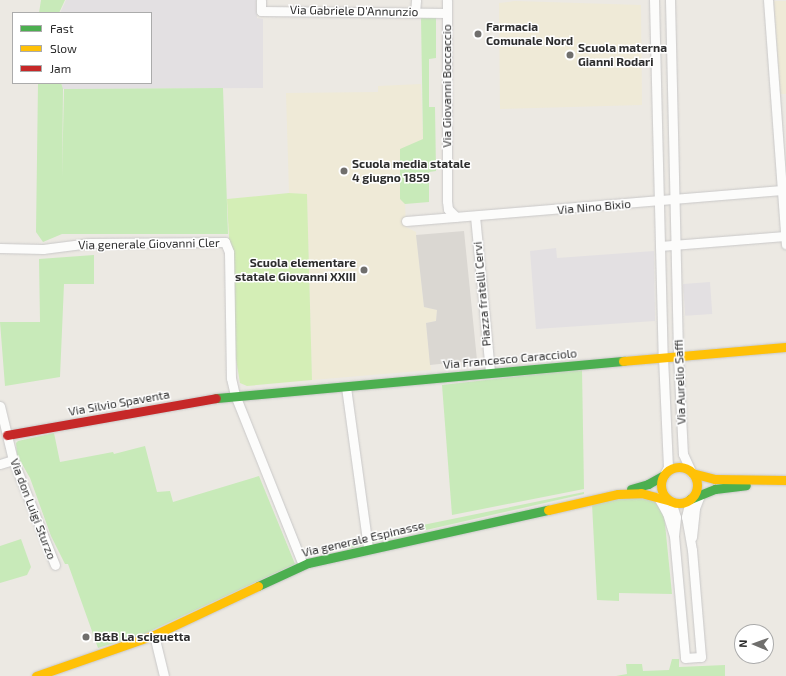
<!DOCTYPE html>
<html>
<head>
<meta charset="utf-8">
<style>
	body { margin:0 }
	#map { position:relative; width:786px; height:676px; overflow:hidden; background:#ece9e3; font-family:"Exo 2",sans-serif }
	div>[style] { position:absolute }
	.industrial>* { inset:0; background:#e3e0e2; transform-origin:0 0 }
	.education>* { inset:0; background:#efead7 }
	.green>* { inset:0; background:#c8eab9; transform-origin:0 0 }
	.pitch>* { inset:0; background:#d4eeb6 }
	.plaza>* { inset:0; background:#dad7d2 }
	.roads { filter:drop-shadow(0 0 1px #c9c8c8) drop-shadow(0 0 1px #c9c8c8) }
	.street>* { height:9px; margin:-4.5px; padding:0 4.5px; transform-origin:4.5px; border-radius:4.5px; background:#fcfcfb }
	.fast>* { height:9px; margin:-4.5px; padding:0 4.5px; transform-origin:4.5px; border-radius:4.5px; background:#4caf50 }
	.slow>* { height:9px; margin:-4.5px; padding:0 4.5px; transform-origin:4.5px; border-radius:4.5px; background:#ffc107 }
	.slow>.ring { margin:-4.5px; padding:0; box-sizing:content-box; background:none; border:9px solid #ffc107; border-radius:50% }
	.jam>* { height:9px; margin:-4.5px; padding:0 4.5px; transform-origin:4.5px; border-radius:4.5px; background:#c62828 }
	.dots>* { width:11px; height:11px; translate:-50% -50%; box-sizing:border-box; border:2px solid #fff; border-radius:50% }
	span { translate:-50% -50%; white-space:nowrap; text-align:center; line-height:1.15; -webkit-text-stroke:3px #fff; paint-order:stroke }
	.street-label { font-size:12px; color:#2d2d2d }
	.poi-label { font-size:12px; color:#2d2d2d; font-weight:700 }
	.left { translate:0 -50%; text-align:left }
	.right { translate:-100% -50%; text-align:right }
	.legend { position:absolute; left:12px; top:12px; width:140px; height:72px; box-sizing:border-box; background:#fff; border:1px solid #ababab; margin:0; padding:5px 7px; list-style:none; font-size:12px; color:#2d2d2d }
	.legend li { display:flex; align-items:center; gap:8px; height:20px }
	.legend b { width:20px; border:1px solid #ababab }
	.north { position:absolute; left:734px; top:624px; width:40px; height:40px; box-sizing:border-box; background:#fff; border:1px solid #ababab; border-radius:50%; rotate:272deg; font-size:11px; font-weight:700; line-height:16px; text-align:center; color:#2d2d2d }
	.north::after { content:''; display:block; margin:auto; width:14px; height:18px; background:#706f6d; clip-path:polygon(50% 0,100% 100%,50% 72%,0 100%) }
</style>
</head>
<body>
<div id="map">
	<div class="industrial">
		<div style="clip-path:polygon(66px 0,256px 0,257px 18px,263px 19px,263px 88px,61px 89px,61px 83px,151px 83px,151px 13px,60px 13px)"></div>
		<div style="clip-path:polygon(556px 248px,557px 258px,654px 251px,655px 321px,536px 329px,530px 251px)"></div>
		<div style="left:710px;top:282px;width:32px;height:27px;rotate:86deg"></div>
	</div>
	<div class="education">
		<div style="clip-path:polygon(515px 1px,641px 5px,642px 105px,500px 109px,499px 3px)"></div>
		<div style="clip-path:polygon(774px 1px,786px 1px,786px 94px,780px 94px)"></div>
		<div style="clip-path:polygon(421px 84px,423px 139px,400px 198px,405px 204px,406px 227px,416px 232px,424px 307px,437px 310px,436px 321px,426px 323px,431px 370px,312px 380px,307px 194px,289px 193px,286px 93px,378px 92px,378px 86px)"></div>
	</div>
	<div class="green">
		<div style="clip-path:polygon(41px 0,65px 0,59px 13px,39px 13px)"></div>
		<div style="clip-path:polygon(421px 18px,436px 18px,436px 58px,429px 59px,429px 107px,435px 107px,436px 171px,429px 172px,429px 202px,405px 204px,400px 199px,400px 149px,423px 139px)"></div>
		<div style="clip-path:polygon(38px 83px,61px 83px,63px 89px,62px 178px,64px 89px,223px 88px,228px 234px,62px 234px,43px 242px,36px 232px)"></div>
		<div style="clip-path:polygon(94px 255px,94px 284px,64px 284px,60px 377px,5px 386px,0 322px,40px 322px,39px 259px)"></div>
		<div style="clip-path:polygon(582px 369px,584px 489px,452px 515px,442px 385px)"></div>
		<div style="clip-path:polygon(54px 433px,60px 462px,113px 452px,114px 454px,145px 446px,157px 492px,170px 491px,173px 502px,259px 476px,295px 564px,144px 634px,98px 648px,68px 564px,65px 564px,51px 536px,30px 478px,17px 455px,16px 443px,18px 441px)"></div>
		<div style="clip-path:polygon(584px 492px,584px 494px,426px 530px,418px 526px)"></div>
		<div style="clip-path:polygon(632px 495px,655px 502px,664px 514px,672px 594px,619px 593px,619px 601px,597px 600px,592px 504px)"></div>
		<div style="left:400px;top:532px;width:4px;height:55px;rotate:76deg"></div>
		<div style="clip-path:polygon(21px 539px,31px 567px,27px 575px,0 583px,0 546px)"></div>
		<div style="clip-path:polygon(672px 659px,679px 659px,679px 667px,725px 665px,725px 676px,616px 676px,627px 674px,626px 664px,642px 664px,643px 671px,669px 670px)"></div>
	</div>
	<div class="pitch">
		<div style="clip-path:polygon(289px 193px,307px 194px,312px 380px,247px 386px,240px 383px,235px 353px,227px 199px)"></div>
	</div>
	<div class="plaza">
		<div style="clip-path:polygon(464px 231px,477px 360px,430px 365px,426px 323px,436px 321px,437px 310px,424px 307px,416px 235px)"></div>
	</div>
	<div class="roads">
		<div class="street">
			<div style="left:261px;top:0;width:11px;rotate:90deg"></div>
			<div style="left:261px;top:11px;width:186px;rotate:0.6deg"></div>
			<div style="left:447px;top:0;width:201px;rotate:90deg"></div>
			<div style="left:447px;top:201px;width:8px;rotate:83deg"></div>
			<div style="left:448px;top:209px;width:11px;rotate:45deg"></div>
			<div style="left:654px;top:0;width:357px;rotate:88.6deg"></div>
			<div style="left:663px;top:357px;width:110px;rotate:87.4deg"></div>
			<div style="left:668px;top:467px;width:9px;rotate:117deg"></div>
			<div style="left:670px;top:0;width:356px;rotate:88.7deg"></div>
			<div style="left:678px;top:356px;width:98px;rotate:87.1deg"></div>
			<div style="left:683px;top:454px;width:21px;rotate:65deg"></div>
			<div style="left:768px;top:0;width:245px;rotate:85.8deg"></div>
			<div style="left:415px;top:12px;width:12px;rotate:-85deg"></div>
			<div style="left:475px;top:216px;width:157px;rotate:84.5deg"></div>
			<div style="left:406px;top:221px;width:377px;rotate:-4.7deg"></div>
			<div style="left:660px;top:246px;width:125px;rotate:-4.6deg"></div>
			<div style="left:0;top:248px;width:43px;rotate:1.3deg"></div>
			<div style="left:43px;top:249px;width:47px;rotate:-7.3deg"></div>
			<div style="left:90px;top:243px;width:135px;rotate:-0.4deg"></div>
			<div style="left:225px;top:242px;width:11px;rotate:68deg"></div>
			<div style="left:229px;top:252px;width:126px;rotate:89.1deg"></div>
			<div style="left:231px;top:378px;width:17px;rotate:77deg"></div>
			<div style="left:235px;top:395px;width:183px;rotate:68.2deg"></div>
			<div style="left:346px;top:387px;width:162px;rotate:82.2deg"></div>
			<div style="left:0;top:406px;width:56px;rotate:76.5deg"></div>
			<div style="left:13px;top:460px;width:113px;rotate:68.2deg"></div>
			<div style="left:0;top:464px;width:14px;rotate:-17deg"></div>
			<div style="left:658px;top:497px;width:18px;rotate:61deg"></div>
			<div style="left:667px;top:513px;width:24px;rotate:73deg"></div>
			<div style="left:674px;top:536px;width:122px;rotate:84.8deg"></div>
			<div style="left:685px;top:658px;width:16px;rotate:-4deg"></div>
			<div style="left:701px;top:657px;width:107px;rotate:-94.8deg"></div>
			<div style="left:692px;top:550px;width:34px;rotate:-100deg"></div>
			<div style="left:686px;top:517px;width:18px;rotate:-77deg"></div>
			<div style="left:671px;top:501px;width:17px;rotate:73deg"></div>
			<div style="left:676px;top:517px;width:18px;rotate:96deg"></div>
			<div style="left:692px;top:537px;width:29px;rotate:-84deg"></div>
			<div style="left:695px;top:508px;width:14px;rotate:-69deg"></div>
			<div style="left:154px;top:635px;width:42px;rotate:76.3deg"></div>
		</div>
		<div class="fast">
			<div style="left:216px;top:398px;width:409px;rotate:-5.2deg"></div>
			<div style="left:631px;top:489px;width:18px;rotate:-16deg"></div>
			<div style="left:648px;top:484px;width:18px;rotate:-29deg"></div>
			<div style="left:690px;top:499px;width:27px;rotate:-22deg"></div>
			<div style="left:715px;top:489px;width:31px;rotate:-7deg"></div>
			<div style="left:258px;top:586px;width:55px;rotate:-24.7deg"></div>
			<div style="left:308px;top:563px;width:246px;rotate:-12.5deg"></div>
		</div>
		<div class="slow">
			<div style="left:623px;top:361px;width:164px;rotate:-4.9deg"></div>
			<div class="ring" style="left:661px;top:467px;width:27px;height:27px"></div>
			<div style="left:692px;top:473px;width:24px;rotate:15deg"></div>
			<div style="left:715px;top:479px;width:71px;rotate:0.8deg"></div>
			<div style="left:548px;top:510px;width:72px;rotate:-12.9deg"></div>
			<div style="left:618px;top:494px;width:23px;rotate:-2deg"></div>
			<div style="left:641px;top:493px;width:31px;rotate:15deg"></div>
			<div style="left:36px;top:676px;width:125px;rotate:-19.2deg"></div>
			<div style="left:154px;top:635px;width:115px;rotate:-25.2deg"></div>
		</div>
		<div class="jam">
			<div style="left:7px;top:435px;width:212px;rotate:-10deg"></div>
		</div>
	</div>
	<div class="dots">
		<div style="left:478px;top:34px;background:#706f6d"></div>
		<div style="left:570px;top:55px;background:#706f6d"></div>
		<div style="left:344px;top:171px;background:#706f6d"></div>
		<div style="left:364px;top:270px;background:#706f6d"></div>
		<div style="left:86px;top:637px;background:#706f6d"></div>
	</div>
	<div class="street-label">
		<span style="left:354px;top:11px;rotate:1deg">Via Gabriele D'Annunzio</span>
		<span style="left:447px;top:86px;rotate:-90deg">Via Giovanni Boccaccio</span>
		<span style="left:594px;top:207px;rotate:-5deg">Via Nino Bixio</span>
		<span style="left:149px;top:244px;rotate:-1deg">Via generale Giovanni Cler</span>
		<span style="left:482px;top:294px;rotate:-95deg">Piazza fratelli Cervi</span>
		<span style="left:510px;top:359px;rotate:-5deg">Via Francesco Caracciolo</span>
		<span style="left:680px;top:382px;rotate:-92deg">Via Aurelio Saffi</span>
		<span style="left:119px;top:403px;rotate:-10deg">Via Silvio Spaventa</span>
		<span style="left:33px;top:509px;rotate:69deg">Via don Luigi Sturzo</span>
		<span style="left:363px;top:539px;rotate:-13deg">Via generale Espinasse</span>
	</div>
	<div class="poi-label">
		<span class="left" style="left:486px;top:34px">Farmacia<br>Comunale Nord</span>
		<span class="left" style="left:578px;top:55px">Scuola materna<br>Gianni Rodari</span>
		<span class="left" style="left:352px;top:171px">Scuola media statale<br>4 giugno 1859</span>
		<span class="right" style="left:356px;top:270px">Scuola elementare<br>statale Giovanni XXIII</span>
		<span class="left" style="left:94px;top:637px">B&amp;B La sciguetta</span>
	</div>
	<ul class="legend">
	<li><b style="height:5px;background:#4caf50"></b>Fast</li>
	<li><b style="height:5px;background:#ffc107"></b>Slow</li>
	<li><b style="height:5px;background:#c62828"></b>Jam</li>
	</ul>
	<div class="north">N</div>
</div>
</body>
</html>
